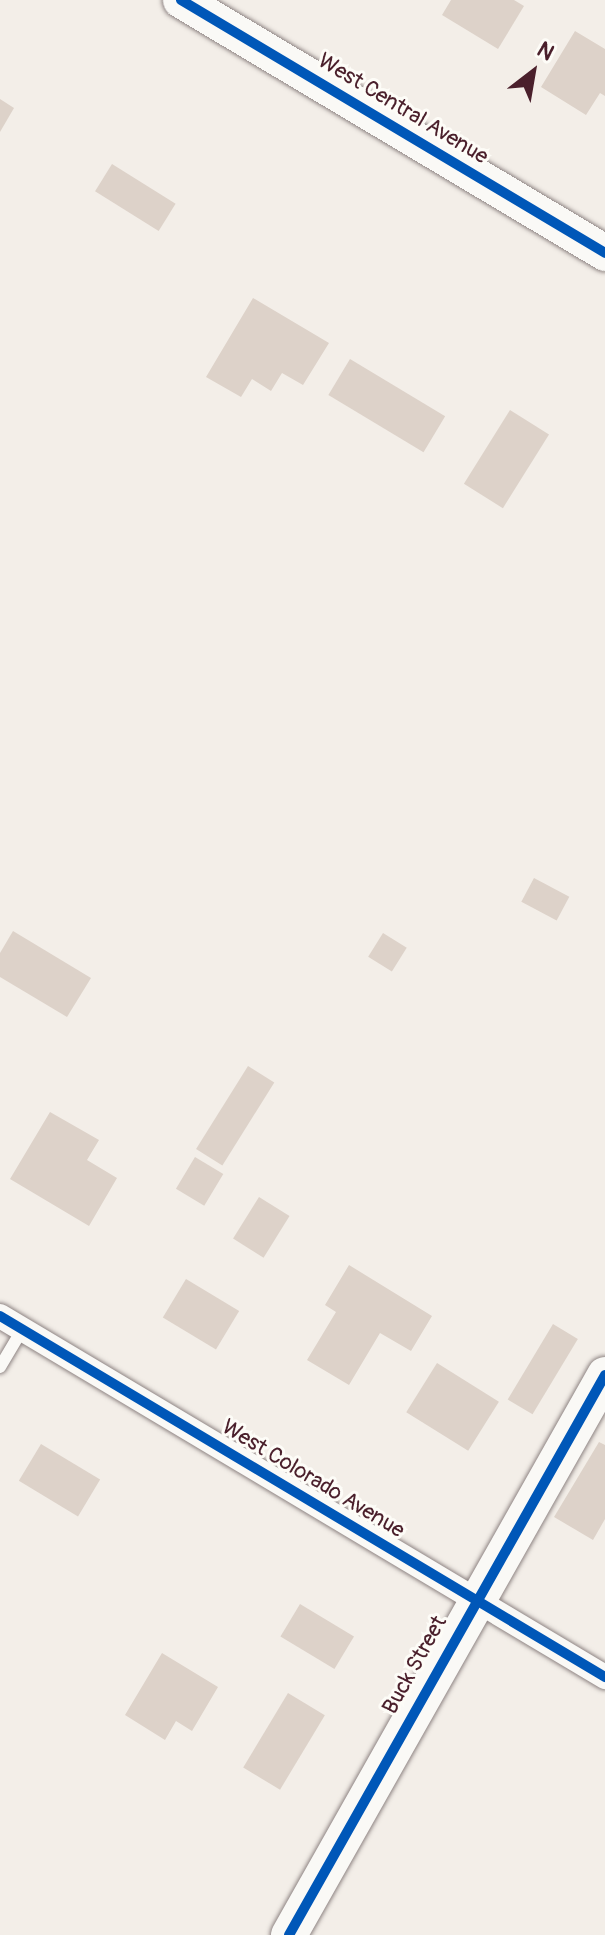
<!DOCTYPE html>
<html>
<head>
<meta charset="utf-8">
<style>
	body { margin:0 }
	#map { position:relative; width:605px; height:1935px; overflow:hidden; background:#f3eee8; font-family:Pangolin,sans-serif }
	div>[style] { position:absolute }
	.building>* { inset:0; background:#ddd2c9; transform-origin:0 0 }
	.roads { filter:drop-shadow(0 0 2px #8e8483) drop-shadow(0 0 2px #8e8483) }
	.lane>* { height:12px; margin:-6px; padding:0 6px; transform-origin:6px; border-radius:6px; background:#faf9f6 }
	.street>* { height:24px; margin:-12px; padding:0 12px; transform-origin:12px; border-radius:12px; background:#faf9f6 }
	.secondary>* { height:36px; margin:-18px; padding:0 18px; transform-origin:18px; border-radius:18px; background:#faf9f6 }
	.cycleway>* { height:10px; margin:-5px; padding:0 5px; transform-origin:5px; border-radius:5px; background:#0057b8 }
	span { translate:-50% -50%; white-space:nowrap; text-align:center; line-height:1.15; -webkit-text-stroke:6px #fdfcf7; paint-order:stroke }
	.street-label { font-size:22px; color:#4a1f2b }
	.north { position:absolute; left:493px; top:32px; width:80px; height:80px; -webkit-text-stroke:6px #fdfcf7; paint-order:stroke; rotate:31deg; font-size:22px; font-weight:700; line-height:32px; text-align:center; color:#4a1f2b }
	.north::after { content:''; display:block; margin:auto; width:28px; height:36px; background:#4a1f2b; clip-path:polygon(50% 0,100% 100%,50% 72%,0 100%) }
</style>
</head>
<body>
<div id="map">
	<div class="building">
		<div style="clip-path:polygon(451px 0,514px 0,524px 6px,498px 49px,442px 15px)"></div>
		<div style="clip-path:polygon(575px 31px,605px 49px,605px 96px,600px 93px,586px 115px,541px 87px)"></div>
		<div style="clip-path:polygon(0 99px,14px 108px,0 132px)"></div>
		<div style="left:112px;top:164px;width:75px;height:32px;rotate:32deg"></div>
		<div style="clip-path:polygon(253px 298px,329px 343px,303px 385px,282px 373px,271px 391px,252px 379px,241px 397px,206px 377px)"></div>
		<div style="left:350px;top:359px;width:111px;height:42px;rotate:31deg"></div>
		<div style="left:510px;top:410px;width:46px;height:87px;rotate:32deg"></div>
		<div style="left:534px;top:878px;width:40px;height:27px;rotate:28deg"></div>
		<div style="clip-path:polygon(13px 931px,91px 978px,67px 1017px,0 977px,0 953px)"></div>
		<div style="left:383px;top:933px;width:28px;height:28px;rotate:32deg"></div>
		<div style="left:248px;top:1066px;width:31px;height:98px;rotate:32deg"></div>
		<div style="clip-path:polygon(50px 1112px,99px 1140px,87px 1160px,117px 1178px,89px 1226px,10px 1179px)"></div>
		<div style="left:195px;top:1157px;width:33px;height:37px;rotate:31deg"></div>
		<div style="left:259px;top:1197px;width:36px;height:49px;rotate:32deg"></div>
		<div style="clip-path:polygon(349px 1265px,432px 1316px,411px 1351px,380px 1333px,349px 1385px,307px 1360px,336px 1312px,325px 1305px)"></div>
		<div style="left:186px;top:1279px;width:62px;height:45px;rotate:31deg"></div>
		<div style="left:553px;top:1324px;width:29px;height:88px;rotate:31deg"></div>
		<div style="left:437px;top:1363px;width:73px;height:58px;rotate:32deg"></div>
		<div style="clip-path:polygon(599px 1442px,605px 1445px,605px 1519px,593px 1540px,554px 1517px)"></div>
		<div style="left:41px;top:1444px;width:69px;height:43px;rotate:31deg"></div>
		<div style="left:300px;top:1604px;width:63px;height:38px;rotate:31deg"></div>
		<div style="clip-path:polygon(162px 1653px,218px 1687px,192px 1731px,176px 1721px,165px 1740px,125px 1715px)"></div>
		<div style="left:288px;top:1693px;width:43px;height:87px;rotate:31deg"></div>
	</div>
	<div class="roads">
		<div class="lane">
			<div style="left:0;top:1367px;width:43px;rotate:-59.3deg"></div>
		</div>
		<div class="street">
			<div style="left:0;top:1316px;width:705px;rotate:30.82deg"></div>
		</div>
		<div class="secondary">
			<div style="left:181px;top:0;width:494px;rotate:30.8deg"></div>
			<div style="left:289px;top:1935px;width:643px;rotate:-60.56deg"></div>
		</div>
	</div>
	<div class="cycleway">
		<div style="left:181px;top:0;width:494px;rotate:30.8deg"></div>
		<div style="left:0;top:1316px;width:705px;rotate:30.82deg"></div>
		<div style="left:289px;top:1935px;width:643px;rotate:-60.56deg"></div>
	</div>
	<div class="street-label">
		<span style="left:403px;top:109px;rotate:31deg">West Central Avenue</span>
		<span style="left:313px;top:1479px;rotate:31deg">West Colorado Avenue</span>
		<span style="left:415px;top:1665px;rotate:-61deg">Buck Street</span>
	</div>
	<div class="north">N</div>
</div>
</body>
</html>
